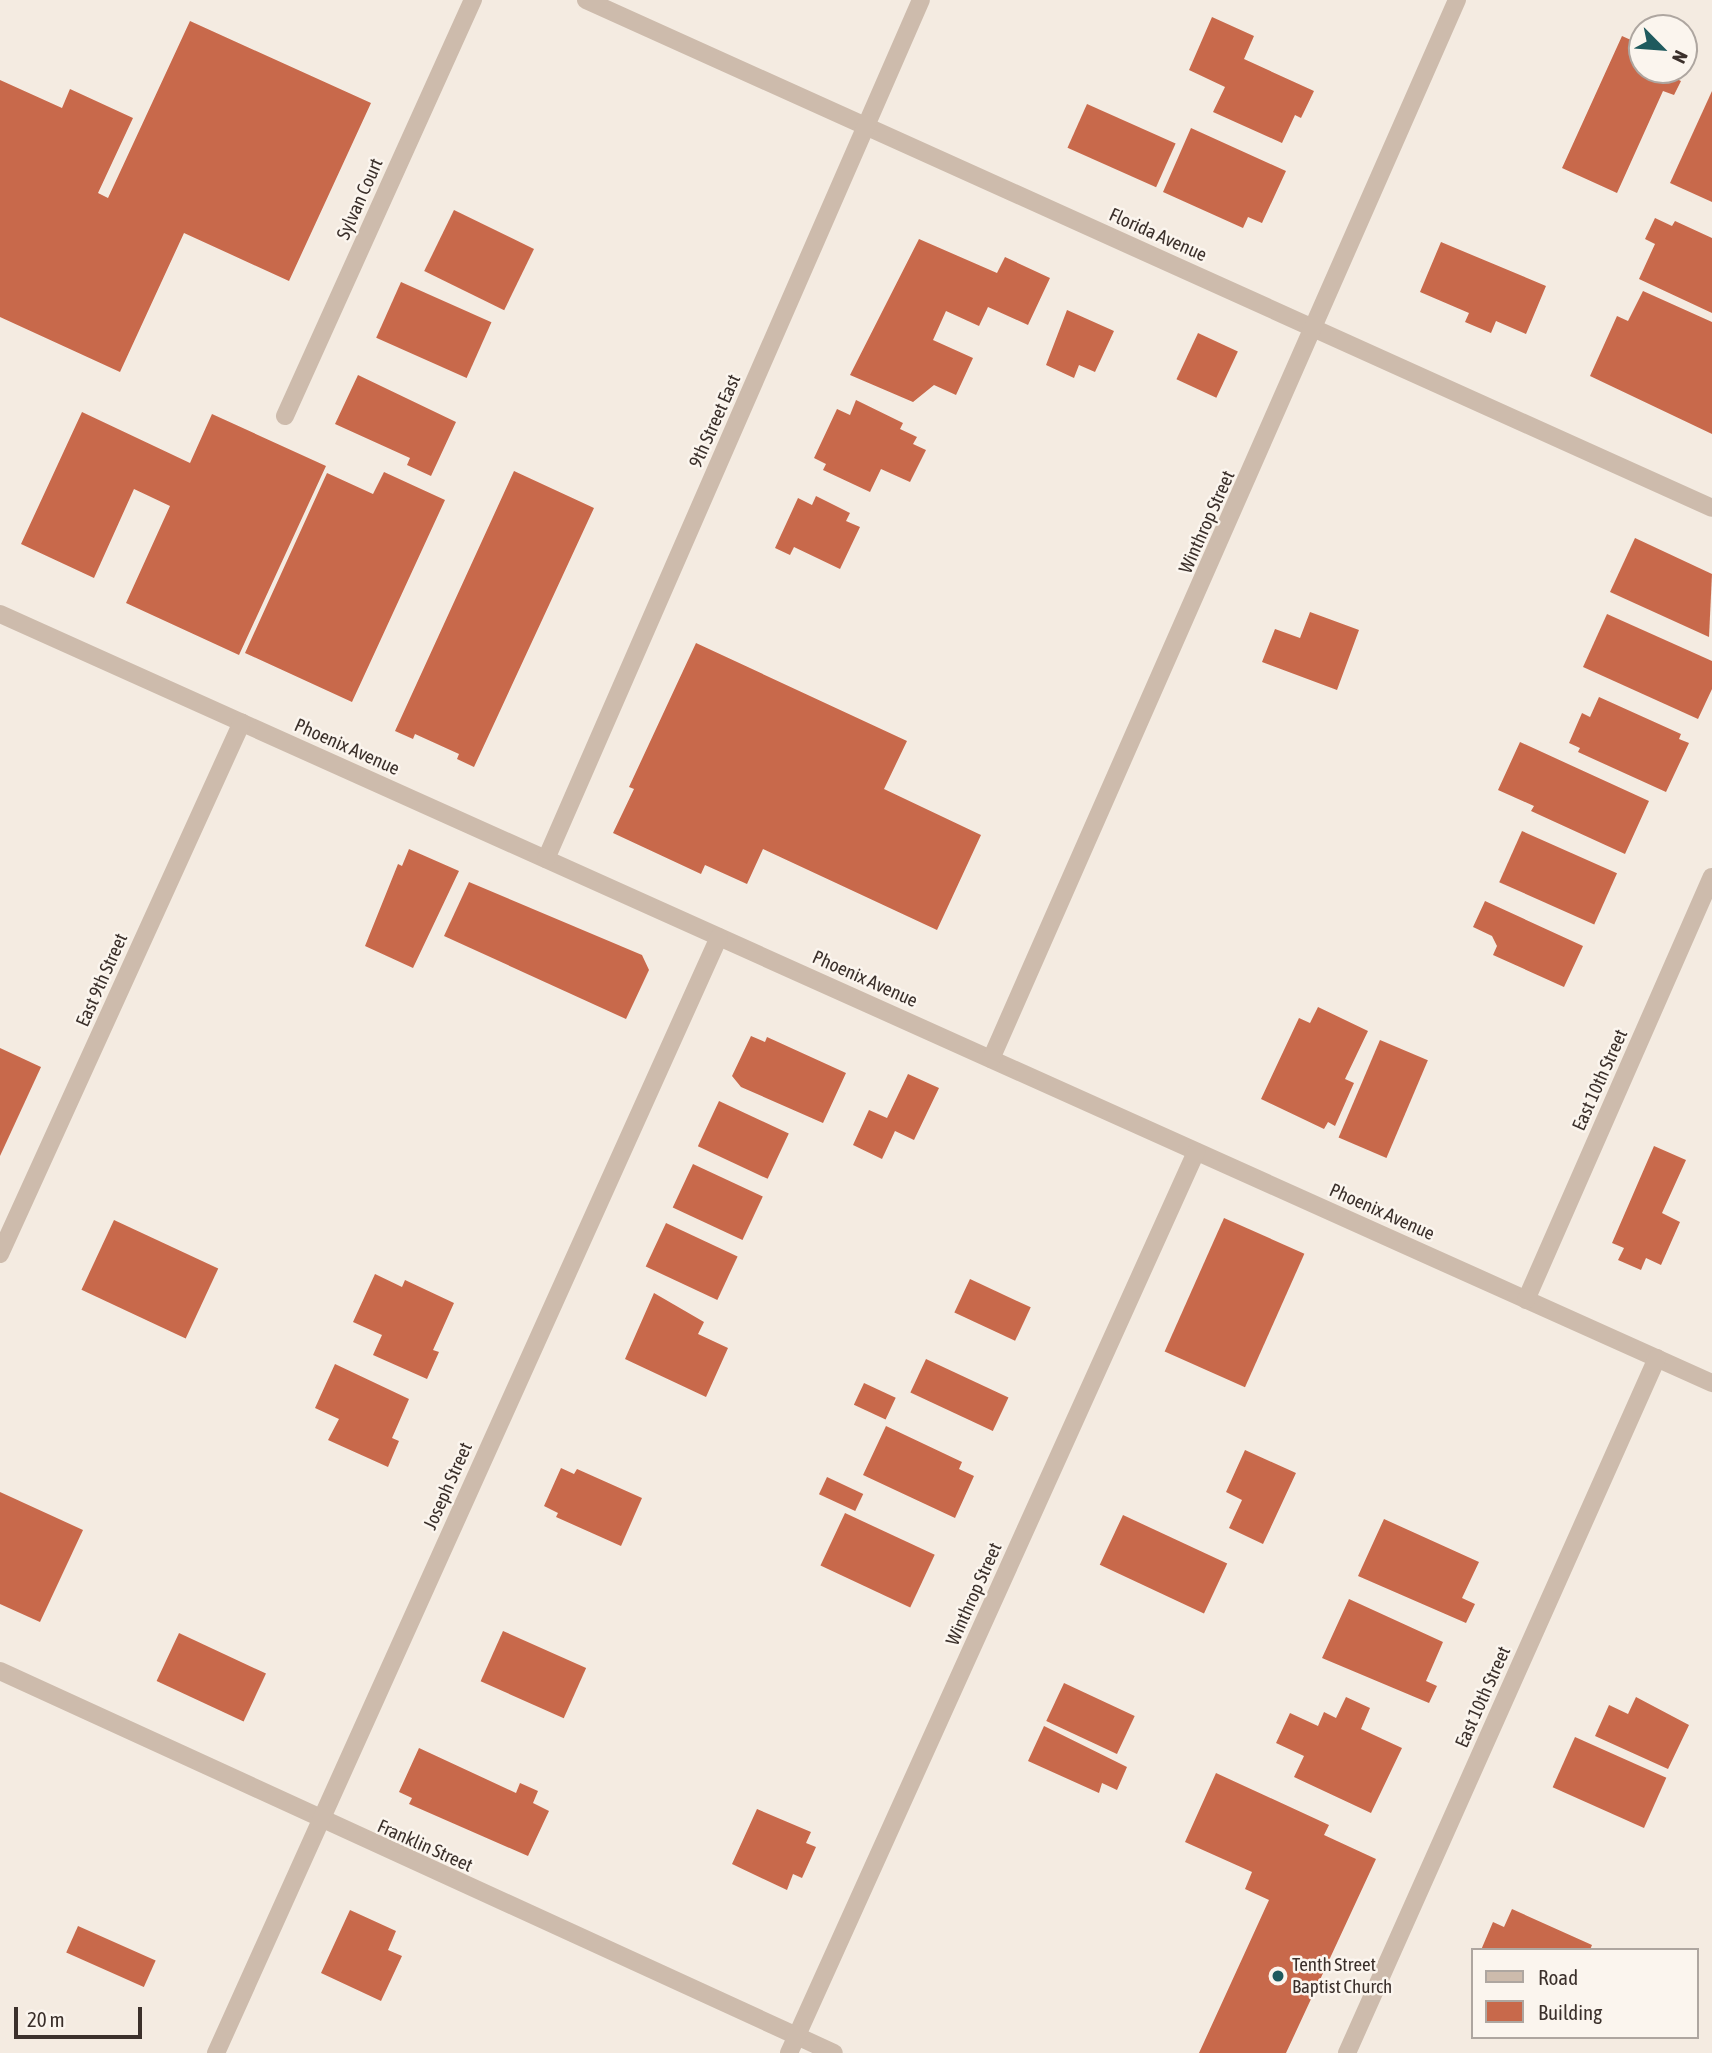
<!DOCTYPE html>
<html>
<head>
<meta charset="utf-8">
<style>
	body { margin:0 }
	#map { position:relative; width:1712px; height:2053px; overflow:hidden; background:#f4ebe1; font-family:"Asap Condensed",sans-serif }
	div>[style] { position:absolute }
	.building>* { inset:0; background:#c8694b; transform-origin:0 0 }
	.minor>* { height:18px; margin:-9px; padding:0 9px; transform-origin:9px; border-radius:9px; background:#cdbbac }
	.dots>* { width:19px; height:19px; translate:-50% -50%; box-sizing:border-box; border:4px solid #fbf5ee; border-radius:50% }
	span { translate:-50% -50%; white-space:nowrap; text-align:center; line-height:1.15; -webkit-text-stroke:5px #fbf5ee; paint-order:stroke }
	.street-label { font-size:19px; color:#3b302b }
	.poi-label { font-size:19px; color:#3b302b }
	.left { translate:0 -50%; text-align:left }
	.legend { position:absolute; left:1471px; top:1948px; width:228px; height:91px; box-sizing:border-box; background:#fbf5ee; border:2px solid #aea6a0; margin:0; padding:9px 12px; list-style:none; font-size:21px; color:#3b302b }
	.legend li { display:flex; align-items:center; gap:14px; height:35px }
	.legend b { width:35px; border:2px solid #aea6a0 }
	.north { position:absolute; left:1628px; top:14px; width:70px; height:70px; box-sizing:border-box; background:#fbf5ee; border:2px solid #aea6a0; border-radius:50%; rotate:115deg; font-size:19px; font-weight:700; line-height:28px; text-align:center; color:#3b302b }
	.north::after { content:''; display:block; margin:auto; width:24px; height:32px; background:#1f5a5e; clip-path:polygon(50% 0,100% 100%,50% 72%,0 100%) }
	.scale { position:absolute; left:14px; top:2007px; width:128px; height:32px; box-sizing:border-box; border:4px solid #3b302b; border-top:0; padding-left:9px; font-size:21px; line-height:24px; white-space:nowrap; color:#3b302b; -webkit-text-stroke:5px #fbf5ee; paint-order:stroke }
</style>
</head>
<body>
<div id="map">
	<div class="building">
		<div style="clip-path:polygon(1212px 17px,1254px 36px,1244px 59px,1314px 91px,1301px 118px,1295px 115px,1282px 143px,1213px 112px,1225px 87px,1189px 70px)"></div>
		<div style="clip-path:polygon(190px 21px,371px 103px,289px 281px,184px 233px,120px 372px,0 317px,0 80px,62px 108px,70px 89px,133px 118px,98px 193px,108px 198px)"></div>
		<div style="clip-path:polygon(1622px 36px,1642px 45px,1642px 70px,1673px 70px,1670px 76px,1681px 81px,1674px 95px,1663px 91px,1617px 193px,1562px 168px)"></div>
		<div style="clip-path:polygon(1712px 91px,1712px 202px,1670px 183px)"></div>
		<div style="left:1087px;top:104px;width:97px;height:48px;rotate:24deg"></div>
		<div style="clip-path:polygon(1191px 128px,1286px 171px,1262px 223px,1248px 217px,1243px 228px,1163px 192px)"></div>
		<div style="left:454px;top:210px;width:89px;height:68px;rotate:26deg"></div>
		<div style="clip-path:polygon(1655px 218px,1672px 226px,1675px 221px,1712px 238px,1712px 313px,1639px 279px,1655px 244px,1645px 239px)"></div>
		<div style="clip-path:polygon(919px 239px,997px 273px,1005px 257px,1050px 278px,1028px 325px,988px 307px,979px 326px,946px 311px,933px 340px,973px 358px,956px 395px,934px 385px,913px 402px,850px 375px)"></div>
		<div style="clip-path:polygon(1441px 242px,1546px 286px,1526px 334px,1496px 321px,1491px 333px,1465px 322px,1469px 313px,1420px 292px)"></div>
		<div style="left:401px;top:282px;width:99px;height:61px;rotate:24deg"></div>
		<div style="clip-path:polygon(1643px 291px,1712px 322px,1712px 434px,1590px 376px,1617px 316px,1628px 321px)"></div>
		<div style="clip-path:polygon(1067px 310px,1114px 331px,1095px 372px,1079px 365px,1074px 378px,1046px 365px)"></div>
		<div style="left:1198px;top:333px;width:44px;height:51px;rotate:25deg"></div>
		<div style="clip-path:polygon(358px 375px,456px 422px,431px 476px,407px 465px,410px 458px,335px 424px)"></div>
		<div style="clip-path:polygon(856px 400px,903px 423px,900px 429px,917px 437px,913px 444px,926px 450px,910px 482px,881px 469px,870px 492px,823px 470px,826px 464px,814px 458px,837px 409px,850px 415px)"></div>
		<div style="clip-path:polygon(82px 412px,190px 463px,212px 414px,326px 466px,239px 655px,126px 603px,170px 506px,134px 489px,94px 578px,21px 544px)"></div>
		<div style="clip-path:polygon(514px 471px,594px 508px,474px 767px,457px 759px,459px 754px,415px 734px,413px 739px,395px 731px)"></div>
		<div style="clip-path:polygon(384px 472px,445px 500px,352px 702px,245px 653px,327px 473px,373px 494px)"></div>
		<div style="clip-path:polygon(816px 496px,850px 513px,846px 521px,860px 527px,840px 569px,794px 547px,790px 555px,775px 548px,798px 498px,812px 505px)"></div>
		<div style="clip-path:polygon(1635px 538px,1712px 574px,1709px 637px,1610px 592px)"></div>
		<div style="clip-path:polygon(1310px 612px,1359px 630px,1337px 690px,1262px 662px,1275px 629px,1300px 638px)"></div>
		<div style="clip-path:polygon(1607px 614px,1712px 661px,1712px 689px,1698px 719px,1583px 667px)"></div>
		<div style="clip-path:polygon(696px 643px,907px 741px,884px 789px,981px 835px,937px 930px,763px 849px,747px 884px,705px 865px,701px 874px,613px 833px,634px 789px,629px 787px)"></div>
		<div style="clip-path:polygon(1599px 697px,1681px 734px,1679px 739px,1689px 743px,1666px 792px,1578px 752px,1580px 748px,1569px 743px,1582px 713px,1590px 717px)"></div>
		<div style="clip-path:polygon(1520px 742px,1649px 801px,1625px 854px,1531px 811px,1534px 806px,1498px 790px)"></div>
		<div style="left:1522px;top:831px;width:104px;height:56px;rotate:24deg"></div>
		<div style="clip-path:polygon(409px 849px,459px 871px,413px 968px,365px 946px,398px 864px,402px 866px)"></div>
		<div style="clip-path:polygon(469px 882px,642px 955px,649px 970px,626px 1019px,444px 936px)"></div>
		<div style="clip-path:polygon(1485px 901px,1583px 946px,1564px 987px,1493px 955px,1497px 946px,1492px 936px,1473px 927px)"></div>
		<div style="clip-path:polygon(1318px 1007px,1368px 1031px,1345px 1079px,1354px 1083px,1335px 1126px,1328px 1122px,1324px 1129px,1261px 1099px,1299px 1018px,1310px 1023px)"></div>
		<div style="clip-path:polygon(751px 1036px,765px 1042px,767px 1037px,846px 1073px,823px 1123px,741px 1087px,732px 1076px)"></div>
		<div style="left:1380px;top:1040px;width:52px;height:106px;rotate:23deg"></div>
		<div style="clip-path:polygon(0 1048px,41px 1067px,0 1156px)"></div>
		<div style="clip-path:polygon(908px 1074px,939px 1088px,914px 1140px,895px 1131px,882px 1159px,853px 1145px,869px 1110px,887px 1118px)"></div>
		<div style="left:719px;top:1101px;width:77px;height:50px;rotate:25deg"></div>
		<div style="clip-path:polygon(1654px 1146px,1686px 1160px,1662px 1213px,1680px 1222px,1661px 1265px,1646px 1258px,1641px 1270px,1618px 1260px,1624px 1248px,1612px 1243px)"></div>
		<div style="left:693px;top:1164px;width:77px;height:48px;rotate:25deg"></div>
		<div style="left:1224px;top:1218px;width:88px;height:146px;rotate:24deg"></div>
		<div style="left:114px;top:1220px;width:115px;height:77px;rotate:25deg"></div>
		<div style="left:666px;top:1223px;width:79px;height:48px;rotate:25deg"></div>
		<div style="clip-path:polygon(375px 1274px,402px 1287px,405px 1280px,454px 1303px,433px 1350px,439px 1352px,427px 1379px,373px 1355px,382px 1335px,353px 1322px)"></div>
		<div style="left:970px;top:1279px;width:67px;height:37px;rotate:25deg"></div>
		<div style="clip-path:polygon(654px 1293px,704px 1322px,698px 1334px,728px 1348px,706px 1397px,625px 1359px)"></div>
		<div style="left:926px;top:1359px;width:91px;height:37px;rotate:25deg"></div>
		<div style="clip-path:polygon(335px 1364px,409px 1399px,392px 1438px,399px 1441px,388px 1467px,328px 1440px,339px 1419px,315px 1408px)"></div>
		<div style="left:864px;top:1383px;width:35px;height:24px;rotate:25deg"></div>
		<div style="clip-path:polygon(886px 1426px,962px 1462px,959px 1469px,974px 1476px,955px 1518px,863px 1475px)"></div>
		<div style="clip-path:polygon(1245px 1450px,1296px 1473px,1263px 1544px,1229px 1528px,1242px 1500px,1226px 1492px)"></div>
		<div style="clip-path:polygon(561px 1468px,574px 1474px,577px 1469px,642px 1498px,621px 1546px,556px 1517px,558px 1513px,544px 1506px)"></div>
		<div style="left:827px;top:1477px;width:40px;height:19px;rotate:25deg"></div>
		<div style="clip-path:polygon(0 1492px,83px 1530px,40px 1622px,0 1604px)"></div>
		<div style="left:845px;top:1513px;width:99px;height:58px;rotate:25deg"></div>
		<div style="left:1123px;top:1515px;width:115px;height:55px;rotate:25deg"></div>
		<div style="clip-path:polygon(1384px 1519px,1479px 1562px,1462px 1598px,1475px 1604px,1466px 1623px,1358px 1576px)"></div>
		<div style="clip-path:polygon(1349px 1599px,1443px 1642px,1426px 1681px,1437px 1686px,1429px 1703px,1322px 1658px)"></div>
		<div style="left:503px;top:1631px;width:91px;height:55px;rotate:24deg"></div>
		<div style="left:179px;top:1633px;width:96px;height:53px;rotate:25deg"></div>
		<div style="left:1064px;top:1683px;width:78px;height:42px;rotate:25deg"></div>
		<div style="clip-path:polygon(1346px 1697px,1370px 1708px,1361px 1729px,1402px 1748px,1371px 1813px,1294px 1777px,1304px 1756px,1276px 1743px,1290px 1713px,1318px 1726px,1324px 1712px,1336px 1718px)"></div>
		<div style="clip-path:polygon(1636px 1697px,1689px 1725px,1668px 1769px,1595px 1736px,1609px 1705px,1628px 1714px)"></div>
		<div style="clip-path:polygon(1044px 1726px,1127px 1767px,1117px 1790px,1102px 1783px,1099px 1793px,1028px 1761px)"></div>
		<div style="left:1575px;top:1737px;width:100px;height:55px;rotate:24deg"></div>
		<div style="clip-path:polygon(419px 1748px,516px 1793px,520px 1783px,538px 1791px,533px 1803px,549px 1811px,528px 1856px,409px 1804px,412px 1798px,399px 1792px)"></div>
		<div style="clip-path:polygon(1216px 1773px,1329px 1825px,1324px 1835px,1376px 1859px,1286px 2053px,1199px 2053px,1269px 1900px,1245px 1889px,1252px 1872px,1185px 1842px)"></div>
		<div style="clip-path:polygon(757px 1809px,811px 1832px,806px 1843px,816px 1847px,802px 1878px,793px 1874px,787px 1890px,732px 1864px)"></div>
		<div style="clip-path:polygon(1512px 1909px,1592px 1945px,1590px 1950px,1481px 1950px,1493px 1922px,1504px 1927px)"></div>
		<div style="clip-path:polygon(350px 1910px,396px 1931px,388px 1950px,402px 1956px,381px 2001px,321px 1973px)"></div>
		<div style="left:78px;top:1926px;width:85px;height:29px;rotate:24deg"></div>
	</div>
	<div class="minor">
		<div style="left:586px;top:0;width:1235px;rotate:24.28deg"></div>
		<div style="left:285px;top:416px;width:457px;rotate:-65.7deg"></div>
		<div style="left:0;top:614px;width:1877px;rotate:24.19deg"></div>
		<div style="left:546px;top:859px;width:937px;rotate:-66.42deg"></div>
		<div style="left:991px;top:1059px;width:1157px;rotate:-66.25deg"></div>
		<div style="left:0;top:1254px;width:584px;rotate:-65.54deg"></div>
		<div style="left:1526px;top:1300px;width:462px;rotate:-66.3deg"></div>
		<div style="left:0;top:1671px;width:917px;rotate:24.61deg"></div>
		<div style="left:216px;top:2053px;width:1224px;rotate:-65.74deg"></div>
		<div style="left:789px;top:2053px;width:989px;rotate:-65.69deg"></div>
		<div style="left:1347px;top:2053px;width:761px;rotate:-65.96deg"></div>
	</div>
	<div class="dots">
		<div style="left:1278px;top:1976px;background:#1f5a5e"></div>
	</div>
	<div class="street-label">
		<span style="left:360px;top:199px;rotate:-66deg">Sylvan Court</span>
		<span style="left:1158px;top:235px;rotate:24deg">Florida Avenue</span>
		<span style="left:715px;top:421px;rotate:-66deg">9th Street East</span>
		<span style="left:1207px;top:522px;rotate:-66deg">Winthrop Street</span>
		<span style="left:347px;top:747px;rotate:24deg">Phoenix Avenue</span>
		<span style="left:865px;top:979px;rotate:24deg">Phoenix Avenue</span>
		<span style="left:102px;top:980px;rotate:-66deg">East 9th Street</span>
		<span style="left:1600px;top:1080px;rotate:-66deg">East 10th Street</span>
		<span style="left:1382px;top:1212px;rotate:24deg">Phoenix Avenue</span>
		<span style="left:448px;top:1486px;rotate:-66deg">Joseph Street</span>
		<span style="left:974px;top:1594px;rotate:-66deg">Winthrop Street</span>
		<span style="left:1483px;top:1697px;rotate:-66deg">East 10th Street</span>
		<span style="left:425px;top:1846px;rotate:24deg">Franklin Street</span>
	</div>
	<div class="poi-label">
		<span class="left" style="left:1292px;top:1976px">Tenth Street<br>Baptist Church</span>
	</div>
	<ul class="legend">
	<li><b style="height:9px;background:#cdbbac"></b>Road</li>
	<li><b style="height:19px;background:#c8694b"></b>Building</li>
	</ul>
	<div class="north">N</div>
	<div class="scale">20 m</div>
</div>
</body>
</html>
